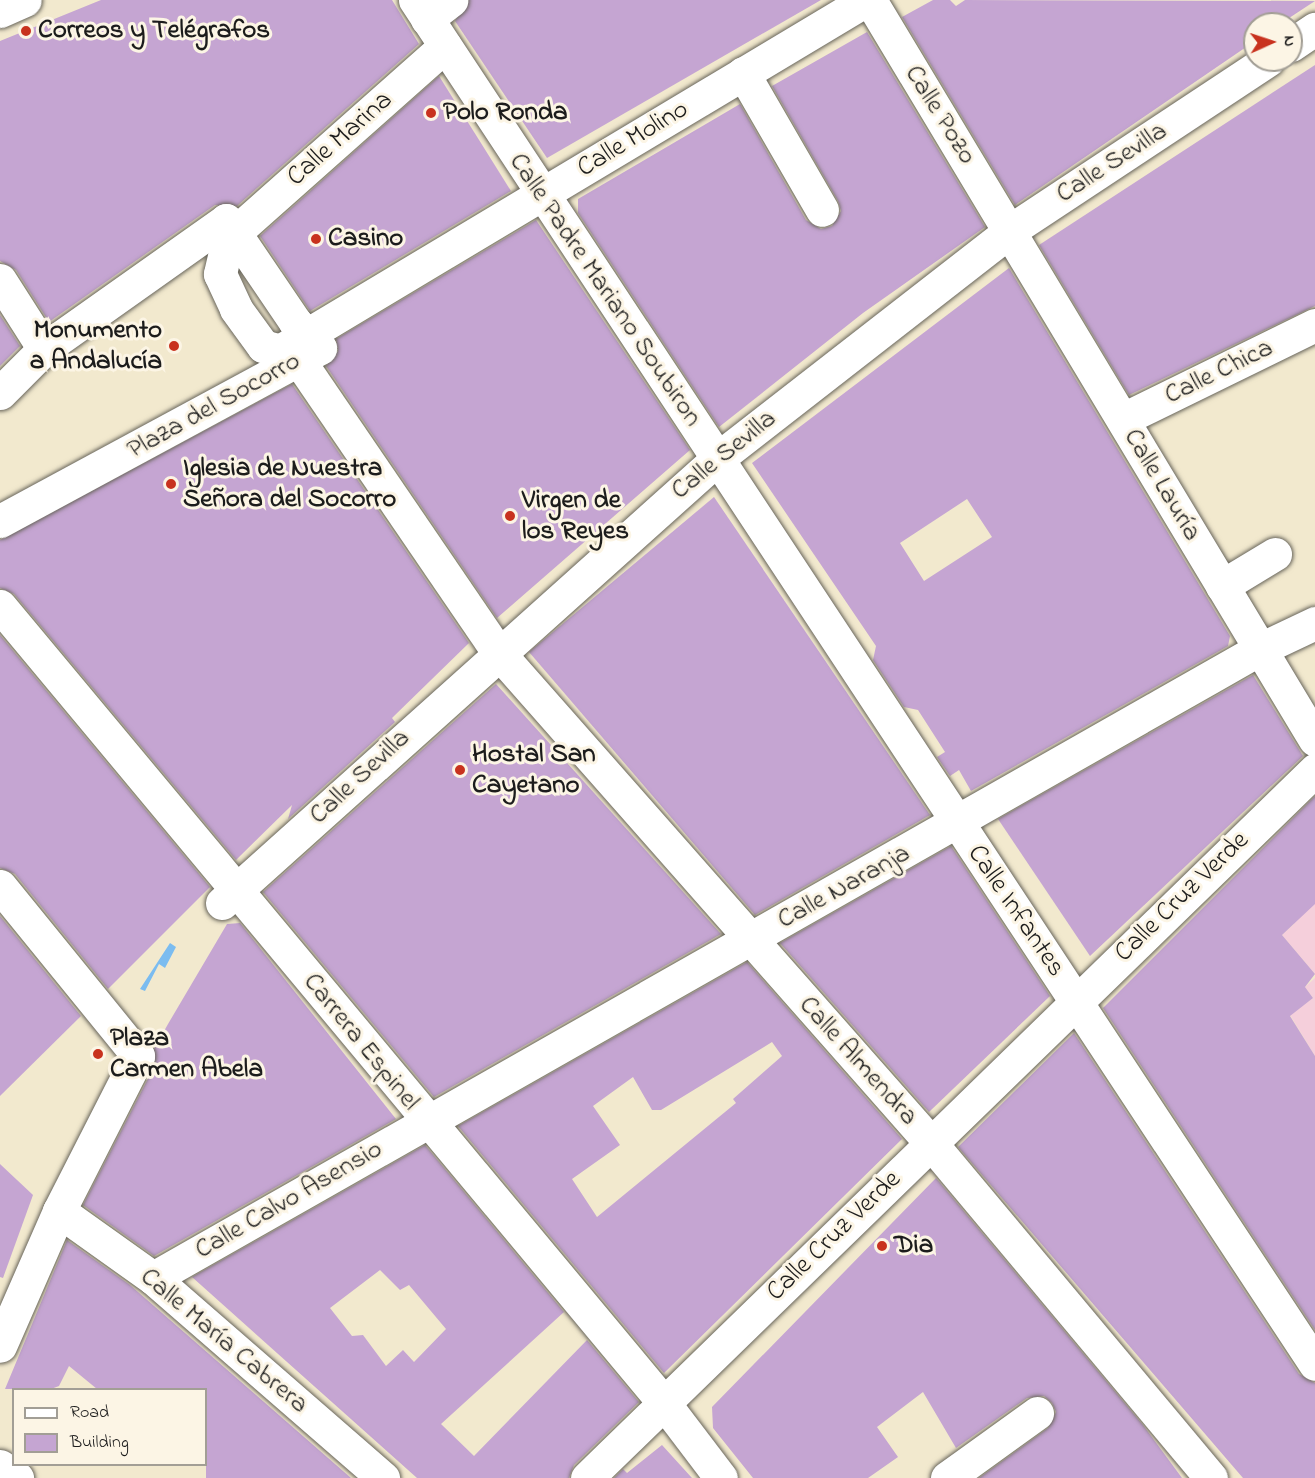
<!DOCTYPE html>
<html>
<head>
<meta charset="utf-8">
<style>
	body { margin:0 }
	#map { position:relative; width:1315px; height:1478px; overflow:hidden; background:#f2e9ce; font-family:"Indie Flower",sans-serif }
	div>[style] { position:absolute }
	.built>* { inset:0; background:#f5cfdb }
	.water>* { inset:0; background:#7bbcf0 }
	.building>* { inset:0; background:#c5a5d2 }
	.roads { filter:drop-shadow(0 0 2px #67645a) drop-shadow(0 0 2px #67645a) }
	.minor>* { height:33px; margin:-16.5px; padding:0 16.5px; transform-origin:16.5px; border-radius:16.5px; background:#fff }
	.dots>* { width:16px; height:16px; translate:-50% -50%; box-sizing:border-box; border:3px solid #fcf5e5; border-radius:50% }
	span { translate:-50% -50%; white-space:nowrap; text-align:center; line-height:1.15; -webkit-text-stroke:6px #fcf5e5; paint-order:stroke }
	.poi-label { font-size:27px; color:#1c1c1c; font-weight:700 }
	.left { translate:0 -50%; text-align:left }
	.right { translate:-100% -50%; text-align:right }
	.street-label { font-size:27px; color:#1c1c1c }
	.legend { position:absolute; left:12px; top:1388px; width:195px; height:78px; box-sizing:border-box; background:#fcf5e5; border:2px solid #a29e95; margin:0; padding:8px 10px; list-style:none; font-size:18px; color:#1c1c1c }
	.legend li { display:flex; align-items:center; gap:12px; height:30px }
	.legend b { width:30px; border:2px solid #a29e95 }
	.north { position:absolute; left:1243px; top:12px; width:60px; height:60px; box-sizing:border-box; background:#fcf5e5; border:2px solid #a29e95; border-radius:50%; rotate:87deg; font-size:16px; font-weight:700; line-height:24px; text-align:center; color:#1c1c1c }
	.north::after { content:''; display:block; margin:auto; width:21px; height:27px; background:#c8321e; clip-path:polygon(50% 0,100% 100%,50% 72%,0 100%) }
</style>
</head>
<body>
<div id="map">
	<div class="built">
		<div style="clip-path:polygon(1315px 885px,1315px 974px,1282px 935px,1294px 924px,1284px 912px)"></div>
		<div style="clip-path:polygon(1315px 978px,1315px 1056px,1290px 1015px,1313px 998px,1305px 987px)"></div>
	</div>
	<div class="water">
		<div style="clip-path:polygon(170px 943px,176px 947px,165px 968px,159px 964px,145px 991px,140px 989px)"></div>
	</div>
	<div class="building">
		<div style="clip-path:polygon(101px 0,392px 0,419px 44px,237px 206px,215px 205px,49px 322px,16px 270px,0 261px,0 41px)"></div>
		<div style="clip-path:polygon(469px 0,821px 0,547px 158px,455px 21px)"></div>
		<div style="clip-path:polygon(933px 0,950px 0,956px 6px,965px 0,1315px 1px,1280px 24px,1255px 24px,1255px 41px,1015px 205px,902px 17px)"></div>
		<div style="clip-path:polygon(867px 32px,985px 227px,863px 313px,719px 427px,578px 213px,578px 199px,740px 104px,806px 220px,821px 229px,832px 226px,841px 211px,838px 201px,772px 86px)"></div>
		<div style="clip-path:polygon(1315px 65px,1315px 306px,1129px 395px,1039px 245px)"></div>
		<div style="clip-path:polygon(439px 76px,511px 191px,310px 311px,260px 236px)"></div>
		<div style="clip-path:polygon(536px 220px,690px 450px,497px 618px,326px 366px,338px 351px,336px 339px)"></div>
		<div style="clip-path:polygon(evenodd,1009px 268px,1230px 636px,1228px 646px,971px 791px,959px 770px,950px 776px,937px 757px,945px 752px,918px 710px,904px 707px,873px 660px,876px 646px,752px 463px,1009px 268px,967px 499px,992px 537px,924px 581px,900px 543px,967px 499px)"></div>
		<div style="clip-path:polygon(0 315px,20px 346px,0 366px)"></div>
		<div style="clip-path:polygon(292px 384px,469px 643px,392px 718px,395px 722px,288px 819px,292px 805px,236px 860px,14px 594px,0 588px,0 540px)"></div>
		<div style="clip-path:polygon(714px 497px,930px 815px,755px 915px,529px 652px)"></div>
		<div style="clip-path:polygon(0 635px,210px 887px,108px 989px,15px 874px,0 868px)"></div>
		<div style="clip-path:polygon(1253px 675px,1303px 756px,1090px 956px,998px 819px)"></div>
		<div style="clip-path:polygon(496px 684px,721px 934px,434px 1097px,263px 892px)"></div>
		<div style="clip-path:polygon(1315px 796px,1315px 904px,1282px 935px,1315px 974px,1305px 987px,1313px 998px,1290px 1016px,1315px 1056px,1315px 1330px,1103px 1008px)"></div>
		<div style="clip-path:polygon(951px 846px,1050px 996px,929px 1112px,780px 943px)"></div>
		<div style="clip-path:polygon(0 916px,81px 1016px,0 1096px)"></div>
		<div style="clip-path:polygon(240px 923px,396px 1119px,154px 1256px,83px 1205px,155px 1065px,154px 1049px,168px 1024px,227px 924px)"></div>
		<div style="clip-path:polygon(evenodd,747px 962px,902px 1139px,664px 1373px,458px 1126px,747px 962px,772px 1042px,782px 1056px,733px 1099px,736px 1103px,597px 1217px,572px 1179px,620px 1145px,593px 1106px,633px 1077px,652px 1110px,661px 1110px,772px 1042px)"></div>
		<div style="clip-path:polygon(1074px 1033px,1299px 1374px,1315px 1383px,1315px 1478px,1243px 1478px,958px 1147px)"></div>
		<div style="clip-path:polygon(evenodd,425px 1145px,564px 1312px,441px 1424px,474px 1456px,587px 1340px,639px 1402px,574px 1465px,569px 1478px,417px 1478px,192px 1277px,425px 1145px,380px 1270px,400px 1290px,409px 1285px,446px 1329px,414px 1362px,403px 1350px,386px 1366px,363px 1335px,352px 1336px,330px 1308px,380px 1270px)"></div>
		<div style="clip-path:polygon(0 1164px,33px 1195px,3px 1278px,0 1277px)"></div>
		<div style="clip-path:polygon(936px 1178px,1143px 1425px,1182px 1478px,979px 1478px,1048px 1428px,1056px 1412px,1052px 1403px,1044px 1396px,1027px 1398px,956px 1448px,923px 1392px,877px 1427px,898px 1457px,868px 1478px,753px 1478px,713px 1428px,712px 1407px)"></div>
		<div style="clip-path:polygon(67px 1240px,130px 1285px,351px 1478px,206px 1478px,206px 1389px,97px 1389px,69px 1366px,59px 1386px,51px 1389px,5px 1389px)"></div>
		<div style="clip-path:polygon(662px 1445px,692px 1478px,614px 1478px,623px 1469px,627px 1473px)"></div>
	</div>
	<div class="roads">
		<div class="minor">
			<div style="left:415px;top:0;width:1634px;rotate:56.58deg"></div>
			<div style="left:870px;top:0;width:863px;rotate:58.98deg"></div>
			<div style="left:0;top:11px;width:27px;rotate:-24deg"></div>
			<div style="left:427px;top:19px;width:31px;rotate:-38deg"></div>
			<div style="left:1291px;top:45px;width:29px;rotate:-34deg"></div>
			<div style="left:445px;top:46px;width:290px;rotate:138.4deg"></div>
			<div style="left:228px;top:239px;width:36px;rotate:103deg"></div>
			<div style="left:220px;top:274px;width:38px;rotate:65deg"></div>
			<div style="left:236px;top:309px;width:46px;rotate:53.9deg"></div>
			<div style="left:263px;top:346px;width:18px;rotate:16deg"></div>
			<div style="left:280px;top:351px;width:683px;rotate:-30.92deg"></div>
			<div style="left:743px;top:73px;width:158px;rotate:60deg"></div>
			<div style="left:0;top:280px;width:82px;rotate:57.5deg"></div>
			<div style="left:298px;top:359px;width:353px;rotate:55.7deg"></div>
			<div style="left:497px;top:651px;width:655px;rotate:48.59deg"></div>
			<div style="left:930px;top:1142px;width:438px;rotate:50.1deg"></div>
			<div style="left:0;top:393px;width:62px;rotate:-45deg"></div>
			<div style="left:44px;top:349px;width:223px;rotate:-35.3deg"></div>
			<div style="left:226px;top:220px;width:123px;rotate:55.9deg"></div>
			<div style="left:295px;top:322px;width:36px;rotate:46deg"></div>
			<div style="left:320px;top:348px;width:364px;rotate:151.6deg"></div>
			<div style="left:1123px;top:419px;width:214px;rotate:-26.1deg"></div>
			<div style="left:1222px;top:586px;width:62px;rotate:-31.1deg"></div>
			<div style="left:0;top:606px;width:1037px;rotate:50.2deg"></div>
			<div style="left:664px;top:1403px;width:94px;rotate:52.8deg"></div>
			<div style="left:0;top:886px;width:219px;rotate:50.9deg"></div>
			<div style="left:138px;top:1056px;width:174px;rotate:117deg"></div>
			<div style="left:59px;top:1211px;width:147px;rotate:113.6deg"></div>
			<div style="left:222px;top:903px;width:665px;rotate:-41.89deg"></div>
			<div style="left:717px;top:459px;width:373px;rotate:-37.9deg"></div>
			<div style="left:1011px;top:230px;width:308px;rotate:-33.5deg"></div>
			<div style="left:59px;top:1211px;width:115px;rotate:35.5deg"></div>
			<div style="left:153px;top:1278px;width:305px;rotate:41deg"></div>
			<div style="left:153px;top:1278px;width:1273px;rotate:-29.61deg"></div>
			<div style="left:1260px;top:649px;width:61px;rotate:-25.3deg"></div>
			<div style="left:0;top:1466px;width:21px;rotate:35deg"></div>
			<div style="left:587px;top:1478px;width:1016px;rotate:-44.2deg"></div>
			<div style="left:947px;top:1478px;width:111px;rotate:-35.8deg"></div>
		</div>
	</div>
	<div class="dots">
		<div style="left:26px;top:31px;background:#c8321e"></div>
		<div style="left:431px;top:113px;background:#c8321e"></div>
		<div style="left:316px;top:239px;background:#c8321e"></div>
		<div style="left:174px;top:346px;background:#c8321e"></div>
		<div style="left:171px;top:484px;background:#c8321e"></div>
		<div style="left:510px;top:516px;background:#c8321e"></div>
		<div style="left:460px;top:770px;background:#c8321e"></div>
		<div style="left:98px;top:1054px;background:#c8321e"></div>
		<div style="left:882px;top:1246px;background:#c8321e"></div>
	</div>
	<div class="poi-label">
		<span class="left" style="left:38px;top:31px">Correos y Telégrafos</span>
		<span class="left" style="left:443px;top:113px">Polo Ronda</span>
		<span class="left" style="left:328px;top:239px">Casino</span>
		<span class="right" style="left:162px;top:346px">Monumento<br>a Andalucía</span>
		<span class="left" style="left:183px;top:484px">Iglesia de Nuestra<br>Señora del Socorro</span>
		<span class="left" style="left:522px;top:516px">Virgen de<br>los Reyes</span>
		<span class="left" style="left:472px;top:770px">Hostal San<br>Cayetano</span>
		<span class="left" style="left:110px;top:1054px">Plaza<br>Carmen Abela</span>
		<span class="left" style="left:894px;top:1246px">Dia</span>
	</div>
	<div class="street-label">
		<span style="left:940px;top:115px;rotate:58deg">Calle Pozo</span>
		<span style="left:340px;top:139px;rotate:-41deg">Calle Marina</span>
		<span style="left:633px;top:139px;rotate:-31deg">Calle Molino</span>
		<span style="left:1112px;top:163px;rotate:-33deg">Calle Sevilla</span>
		<span style="left:605px;top:290px;rotate:56deg">Calle Padre Mariano Soubiron</span>
		<span style="left:1219px;top:372px;rotate:-26deg">Calle Chica</span>
		<span style="left:214px;top:406px;rotate:-29deg">Plaza del Socorro</span>
		<span style="left:724px;top:455px;rotate:-39deg">Calle Sevilla</span>
		<span style="left:1162px;top:485px;rotate:59deg">Calle Lauría</span>
		<span style="left:360px;top:777px;rotate:-43deg">Calle Sevilla</span>
		<span style="left:844px;top:887px;rotate:-29deg">Calle Naranja</span>
		<span style="left:1182px;top:897px;rotate:-44deg">Calle Cruz Verde</span>
		<span style="left:1016px;top:911px;rotate:56deg">Calle Infantes</span>
		<span style="left:361px;top:1042px;rotate:51deg">Carrera Espinel</span>
		<span style="left:858px;top:1061px;rotate:48deg">Calle Almendra</span>
		<span style="left:289px;top:1200px;rotate:-30deg">Calle Calvo Asensio</span>
		<span style="left:834px;top:1236px;rotate:-44deg">Calle Cruz Verde</span>
		<span style="left:224px;top:1341px;rotate:40deg">Calle María Cabrera</span>
	</div>
	<ul class="legend">
	<li><b style="height:8px;background:#fff"></b>Road</li>
	<li><b style="height:16px;background:#c5a5d2"></b>Building</li>
	</ul>
	<div class="north">N</div>
</div>
</body>
</html>
